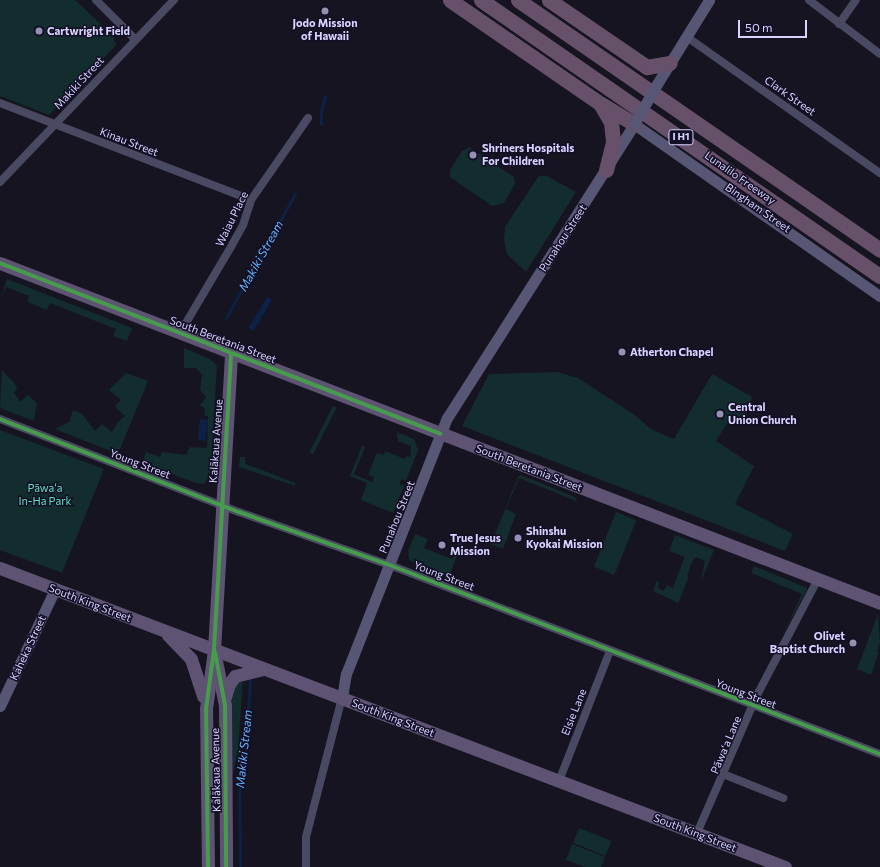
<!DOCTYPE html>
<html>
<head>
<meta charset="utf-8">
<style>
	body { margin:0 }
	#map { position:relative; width:880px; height:867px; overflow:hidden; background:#161421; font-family:Commissioner,sans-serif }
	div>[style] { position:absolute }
	.green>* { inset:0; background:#132c2d; transform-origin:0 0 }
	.water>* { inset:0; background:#0d2144; transform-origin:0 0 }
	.stream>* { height:2.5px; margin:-1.25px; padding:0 1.25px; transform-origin:1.25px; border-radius:1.25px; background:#0d2144 }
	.street>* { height:8px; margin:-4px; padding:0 4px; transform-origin:4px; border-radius:4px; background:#4a4962 }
	.secondary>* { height:11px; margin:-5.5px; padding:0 5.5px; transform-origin:5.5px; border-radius:5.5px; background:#575674 }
	.primary>* { height:13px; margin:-6.5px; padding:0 6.5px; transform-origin:6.5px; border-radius:6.5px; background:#5e5373 }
	.highway>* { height:15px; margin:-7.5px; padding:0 7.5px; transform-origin:7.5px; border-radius:7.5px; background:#67516a }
	.secondary-bridge>* { height:11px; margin:-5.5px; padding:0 5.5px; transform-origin:5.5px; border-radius:5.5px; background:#575674 }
	.cycleway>* { height:4px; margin:-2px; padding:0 2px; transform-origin:2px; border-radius:2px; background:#469c4c }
	.dots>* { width:11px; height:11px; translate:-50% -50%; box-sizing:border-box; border:2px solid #130f26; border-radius:50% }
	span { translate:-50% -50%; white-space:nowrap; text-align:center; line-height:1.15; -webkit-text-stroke:3px #130f26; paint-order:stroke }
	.shield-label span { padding:1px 3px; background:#130f26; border:1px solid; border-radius:3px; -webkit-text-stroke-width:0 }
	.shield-label { font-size:10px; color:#d9d4ff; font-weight:700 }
	.poi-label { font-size:11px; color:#d9d4ff; font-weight:700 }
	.left { translate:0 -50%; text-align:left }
	.right { translate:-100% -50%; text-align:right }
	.street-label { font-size:11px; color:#d9d4ff }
	.park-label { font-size:11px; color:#5fe0c0 }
	.water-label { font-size:12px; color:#62b6ff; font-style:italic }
	.scale { position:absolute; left:738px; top:20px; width:69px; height:18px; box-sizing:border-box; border:2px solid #d9d4ff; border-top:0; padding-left:5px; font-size:12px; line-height:14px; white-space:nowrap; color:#d9d4ff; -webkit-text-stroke:3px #130f26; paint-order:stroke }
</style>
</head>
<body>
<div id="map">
	<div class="green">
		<div style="clip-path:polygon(0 0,75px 0,113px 36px,116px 45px,49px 115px,0 96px)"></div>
		<div style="clip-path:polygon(470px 147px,514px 177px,515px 184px,504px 203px,492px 206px,450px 177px,450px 170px,462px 151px)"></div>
		<div style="clip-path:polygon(539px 176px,547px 176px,576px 192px,526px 272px,507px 254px,504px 239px,505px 227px)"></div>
		<div style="clip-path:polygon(7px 279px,132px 328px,127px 341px,113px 336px,116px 329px,50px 303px,47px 310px,27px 302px,29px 296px,6px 287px,0 302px)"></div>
		<div style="clip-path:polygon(184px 348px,210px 359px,217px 366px,210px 474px,204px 484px,196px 483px,142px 463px,146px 452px,160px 457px,162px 452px,186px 455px,190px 447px,207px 448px,208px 416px,204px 416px,205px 409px,200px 405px,206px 397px,200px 390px,202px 375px,196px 368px,184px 368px)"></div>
		<div style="clip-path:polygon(2px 370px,15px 384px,17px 389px,14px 392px,20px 402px,28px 395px,37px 403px,34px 421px,0 408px)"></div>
		<div style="clip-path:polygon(557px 372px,578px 378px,636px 416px,651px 429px,674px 439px,712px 374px,752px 397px,746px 415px,728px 422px,716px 441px,754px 466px,735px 504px,793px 534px,785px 551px,462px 426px,489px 374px)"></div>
		<div style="clip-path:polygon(126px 373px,148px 381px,118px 454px,55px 429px,69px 422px,73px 410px,82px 414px,95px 431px,102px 424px,112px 432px,117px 423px,125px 416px,115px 406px,121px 400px,109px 390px)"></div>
		<div style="left:333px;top:406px;width:4px;height:52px;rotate:27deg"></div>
		<div style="clip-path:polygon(0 430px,104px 469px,62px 573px,0 550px)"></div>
		<div style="clip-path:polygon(397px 432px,414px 439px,418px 450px,406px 481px,402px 479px,399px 484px,404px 486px,393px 513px,361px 500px,367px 483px,350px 476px,362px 446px,365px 447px,354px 474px,372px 482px,374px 477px,368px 475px,377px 453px,384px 455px,385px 451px,405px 459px,407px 456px,410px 457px,411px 446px,398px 441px)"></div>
		<div style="clip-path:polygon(240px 457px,245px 457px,246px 464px,295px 483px,295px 486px,239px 467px)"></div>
		<div style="clip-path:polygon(521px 475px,577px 498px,576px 501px,519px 478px,506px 509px,516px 514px,503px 549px,491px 544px,518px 477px)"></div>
		<div style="left:616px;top:512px;width:22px;height:59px;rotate:22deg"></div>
		<div style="clip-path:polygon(415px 534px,428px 539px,424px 548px,452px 559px,459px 541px,462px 542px,449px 577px,409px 560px,408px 551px)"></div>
		<div style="clip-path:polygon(675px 535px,714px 550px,701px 581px,705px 561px,696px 557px,692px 562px,687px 576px,689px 577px,678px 603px,653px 591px,657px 581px,659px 582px,658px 588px,664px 591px,667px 585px,673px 588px,684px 559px,685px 557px,669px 551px)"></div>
		<div style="clip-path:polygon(754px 566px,807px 588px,807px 590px,782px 636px,802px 594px,751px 573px)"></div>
		<div style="clip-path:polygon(878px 614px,880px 642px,877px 651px,879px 652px,871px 675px,857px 669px)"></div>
		<div style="clip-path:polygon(243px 678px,238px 752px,230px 785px,229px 734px,233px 690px)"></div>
		<div style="left:579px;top:828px;width:35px;height:16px;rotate:22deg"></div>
		<div style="clip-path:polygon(572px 844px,605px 857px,601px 867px,585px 867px,566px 860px)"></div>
	</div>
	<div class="water">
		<div style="left:267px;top:297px;width:6px;height:36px;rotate:31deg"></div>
		<div style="left:200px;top:419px;width:8px;height:21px;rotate:7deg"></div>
	</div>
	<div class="stream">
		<div style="left:321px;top:124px;width:13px;rotate:-90deg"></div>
		<div style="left:321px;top:111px;width:15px;rotate:-74deg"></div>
		<div style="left:226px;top:318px;width:142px;rotate:-60.9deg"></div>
		<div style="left:240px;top:867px;width:90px;rotate:-90.6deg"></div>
		<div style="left:239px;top:777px;width:32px;rotate:-77deg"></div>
		<div style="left:246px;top:746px;width:68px;rotate:-86.6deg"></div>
	</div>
	<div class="street">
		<div style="left:96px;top:0;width:55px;rotate:45deg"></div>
		<div style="left:809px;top:0;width:89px;rotate:37.3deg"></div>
		<div style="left:839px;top:24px;width:29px;rotate:-55deg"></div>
		<div style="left:687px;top:37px;width:236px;rotate:35.2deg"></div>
		<div style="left:0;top:103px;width:269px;rotate:21.1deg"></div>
		<div style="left:0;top:182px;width:252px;rotate:-46.3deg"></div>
		<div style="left:180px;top:333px;width:102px;rotate:-59.4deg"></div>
		<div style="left:232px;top:245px;width:23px;rotate:-61deg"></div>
		<div style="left:243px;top:225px;width:26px;rotate:-72deg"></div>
		<div style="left:251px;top:200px;width:100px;rotate:-55.2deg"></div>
		<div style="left:0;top:419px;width:256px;rotate:21.3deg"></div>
		<div style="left:239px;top:512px;width:157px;rotate:19.4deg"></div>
		<div style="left:387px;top:564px;width:528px;rotate:21.08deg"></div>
		<div style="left:723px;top:774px;width:65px;rotate:21.8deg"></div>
		<div style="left:559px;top:781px;width:140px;rotate:-68.6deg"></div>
		<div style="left:697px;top:833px;width:148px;rotate:-66.5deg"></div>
		<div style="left:756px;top:697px;width:133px;rotate:-62.3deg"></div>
		<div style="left:306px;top:867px;width:30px;rotate:-90deg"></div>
		<div style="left:306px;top:837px;width:144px;rotate:-75.5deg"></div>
	</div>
	<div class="secondary">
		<div style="left:657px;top:84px;width:99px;rotate:-58.2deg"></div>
		<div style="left:342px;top:698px;width:24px;rotate:-81deg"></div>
		<div style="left:346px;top:674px;width:275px;rotate:-68.5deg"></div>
		<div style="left:447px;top:418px;width:348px;rotate:-57.5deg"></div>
		<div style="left:634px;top:124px;width:300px;rotate:35deg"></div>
		<div style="left:0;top:706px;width:129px;rotate:-64.8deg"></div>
	</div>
	<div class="primary">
		<div style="left:0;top:263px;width:943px;rotate:21.12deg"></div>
		<div style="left:0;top:568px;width:840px;rotate:20.85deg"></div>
		<div style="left:168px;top:635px;width:33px;rotate:46deg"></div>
		<div style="left:191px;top:659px;width:39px;rotate:72deg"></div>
		<div style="left:214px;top:651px;width:55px;rotate:78.5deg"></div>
		<div style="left:225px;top:705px;width:162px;rotate:89.6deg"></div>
		<div style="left:225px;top:697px;width:14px;rotate:-73deg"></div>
		<div style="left:229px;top:684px;width:10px;rotate:-53deg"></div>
		<div style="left:235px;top:676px;width:29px;rotate:-14deg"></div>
		<div style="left:208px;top:867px;width:158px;rotate:-90.7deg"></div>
		<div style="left:206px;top:709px;width:60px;rotate:-82.3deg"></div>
		<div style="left:214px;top:650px;width:297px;rotate:-86.7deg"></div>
	</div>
	<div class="highway">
		<div style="left:450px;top:0;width:183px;rotate:34.6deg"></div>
		<div style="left:601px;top:104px;width:39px;rotate:31deg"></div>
		<div style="left:481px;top:0;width:485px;rotate:34.7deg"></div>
		<div style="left:518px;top:0;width:440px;rotate:34.6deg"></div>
		<div style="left:549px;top:0;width:119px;rotate:34.4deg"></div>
		<div style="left:647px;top:67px;width:23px;rotate:-10deg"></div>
		<div style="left:601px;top:105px;width:20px;rotate:60deg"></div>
		<div style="left:611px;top:122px;width:20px;rotate:84deg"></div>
		<div style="left:613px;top:142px;width:29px;rotate:104deg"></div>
	</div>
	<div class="secondary-bridge">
		<div style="left:634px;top:124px;width:46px;rotate:-60.1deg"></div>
	</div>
	<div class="cycleway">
		<div style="left:0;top:263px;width:472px;rotate:21.2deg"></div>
		<div style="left:0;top:419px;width:256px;rotate:21.3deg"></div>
		<div style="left:239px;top:512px;width:157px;rotate:19.4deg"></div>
		<div style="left:387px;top:564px;width:528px;rotate:21.08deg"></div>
		<div style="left:215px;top:652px;width:54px;rotate:79.3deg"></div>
		<div style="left:225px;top:705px;width:162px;rotate:89.6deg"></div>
		<div style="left:208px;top:867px;width:158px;rotate:-90.7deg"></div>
		<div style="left:206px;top:709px;width:60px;rotate:-82.3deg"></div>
		<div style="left:214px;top:650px;width:297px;rotate:-86.7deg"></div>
	</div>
	<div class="dots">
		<div style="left:325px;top:11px;background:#9591b1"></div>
		<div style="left:39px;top:31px;background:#9591b1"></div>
		<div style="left:473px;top:155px;background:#9591b1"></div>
		<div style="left:622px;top:352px;background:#9591b1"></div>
		<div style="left:720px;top:414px;background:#9591b1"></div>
		<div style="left:518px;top:538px;background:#9591b1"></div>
		<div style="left:442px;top:545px;background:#9591b1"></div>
		<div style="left:853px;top:643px;background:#9591b1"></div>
	</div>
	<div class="shield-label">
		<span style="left:681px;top:137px">I H1</span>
	</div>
	<div class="poi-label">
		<span style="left:325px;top:30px">Jodo Mission<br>of Hawaii</span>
		<span class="left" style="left:47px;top:31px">Cartwright Field</span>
		<span class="left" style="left:482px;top:155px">Shriners Hospitals<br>For Children</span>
		<span class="left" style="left:630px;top:352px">Atherton Chapel</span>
		<span class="left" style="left:728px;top:414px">Central<br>Union Church</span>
		<span class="left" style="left:526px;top:538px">Shinshu<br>Kyokai Mission</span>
		<span class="left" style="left:450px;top:545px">True Jesus<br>Mission</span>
		<span class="right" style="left:845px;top:643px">Olivet<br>Baptist Church</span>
	</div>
	<div class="street-label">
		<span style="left:79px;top:83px;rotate:-47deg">Makiki Street</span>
		<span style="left:790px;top:96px;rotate:35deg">Clark Street</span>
		<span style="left:129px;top:142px;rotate:21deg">Kinau Street</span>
		<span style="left:740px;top:178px;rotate:35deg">Lunalilo Freeway</span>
		<span style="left:758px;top:208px;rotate:35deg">Bingham Street</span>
		<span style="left:232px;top:219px;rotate:-64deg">Waiau Place</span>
		<span style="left:563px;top:238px;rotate:-57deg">Punahou Street</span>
		<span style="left:223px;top:340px;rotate:21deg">South Beretania Street</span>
		<span style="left:216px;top:441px;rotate:-86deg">Kalākaua Avenue</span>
		<span style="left:140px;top:464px;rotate:21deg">Young Street</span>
		<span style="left:529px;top:468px;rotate:21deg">South Beretania Street</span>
		<span style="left:397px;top:517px;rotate:-68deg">Punahou Street</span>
		<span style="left:444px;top:576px;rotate:21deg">Young Street</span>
		<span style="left:90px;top:603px;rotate:21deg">South King Street</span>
		<span style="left:28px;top:648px;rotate:-65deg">Kaheka Street</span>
		<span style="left:746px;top:694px;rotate:21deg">Young Street</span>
		<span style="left:574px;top:712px;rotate:-68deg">Elsie Lane</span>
		<span style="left:393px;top:718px;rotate:21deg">South King Street</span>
		<span style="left:726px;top:745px;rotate:-67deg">Pāwaʻa Lane</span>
		<span style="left:216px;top:770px;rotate:-91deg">Kalākaua Avenue</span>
		<span style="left:695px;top:833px;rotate:21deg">South King Street</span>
	</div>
	<div class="park-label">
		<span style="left:45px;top:495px">Pāwaʻa<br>In-Ha Park</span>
	</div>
	<div class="water-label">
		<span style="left:261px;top:256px;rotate:-61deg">Makiki Stream</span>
		<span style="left:244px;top:749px;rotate:-84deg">Makiki Stream</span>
	</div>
	<div class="scale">50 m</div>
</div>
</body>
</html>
